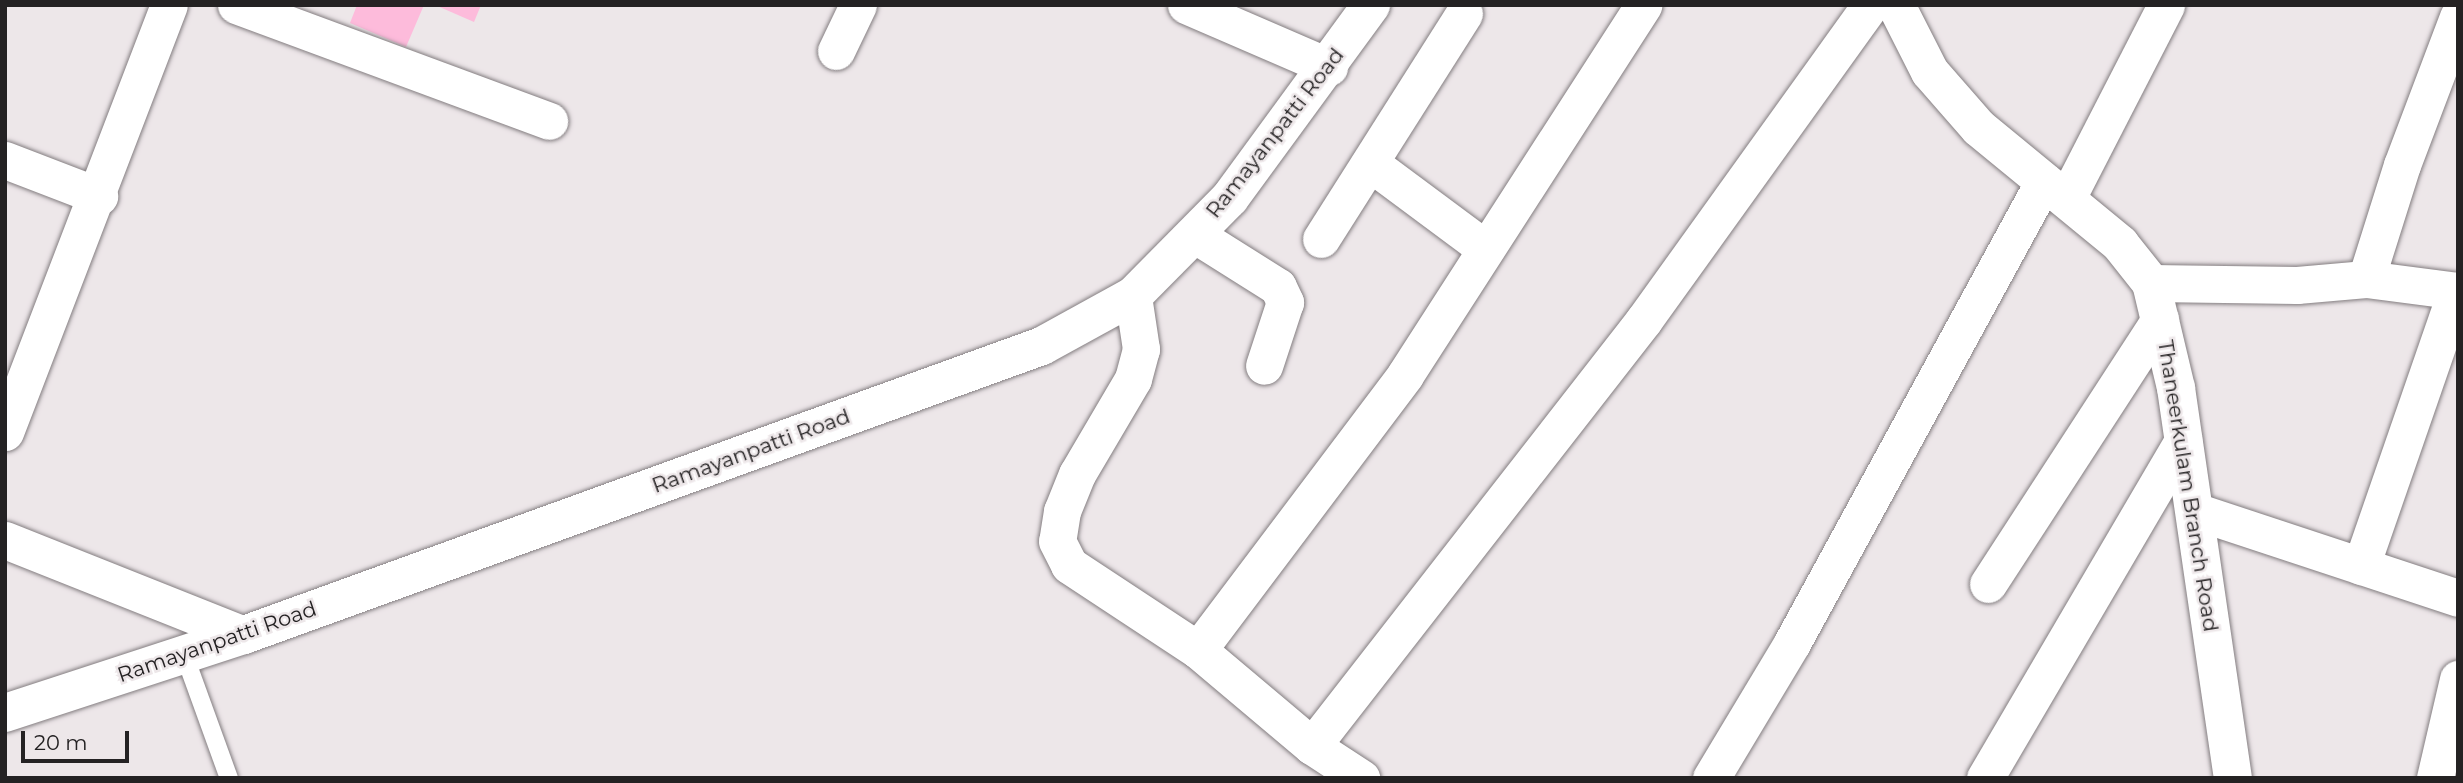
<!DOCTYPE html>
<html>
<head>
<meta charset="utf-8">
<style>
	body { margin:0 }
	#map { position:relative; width:2463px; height:783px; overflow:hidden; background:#ede7e9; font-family:Montserrat,sans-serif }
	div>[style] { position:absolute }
	.building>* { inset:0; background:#fdbbdb }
	.roads { filter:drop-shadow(0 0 2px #837d80) drop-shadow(0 0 2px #837d80) }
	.service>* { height:18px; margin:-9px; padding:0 9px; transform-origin:9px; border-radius:9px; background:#fff }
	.minor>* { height:37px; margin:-18.5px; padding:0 18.5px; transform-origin:18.5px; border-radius:18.5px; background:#fff }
	.secondary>* { height:38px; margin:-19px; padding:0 19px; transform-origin:19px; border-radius:19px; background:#fff }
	span { translate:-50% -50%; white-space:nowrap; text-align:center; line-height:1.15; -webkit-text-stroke:5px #ede7e9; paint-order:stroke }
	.street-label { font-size:21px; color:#242223 }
	.frame { position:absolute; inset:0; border:7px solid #242223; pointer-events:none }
	.scale { position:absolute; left:21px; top:731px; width:108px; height:32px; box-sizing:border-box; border:4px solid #242223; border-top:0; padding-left:9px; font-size:21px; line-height:24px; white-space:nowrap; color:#242223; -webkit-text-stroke:5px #ede7e9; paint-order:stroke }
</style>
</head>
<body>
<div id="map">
	<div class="building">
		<div style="clip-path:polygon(357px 5px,424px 5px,406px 47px,350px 23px)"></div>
		<div style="clip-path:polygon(435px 5px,481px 5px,474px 22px)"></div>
	</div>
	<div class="roads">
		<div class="service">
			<div style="left:184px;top:654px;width:132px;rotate:70.1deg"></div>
		</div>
		<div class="minor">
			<div style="left:236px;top:5px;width:334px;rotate:20.3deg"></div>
			<div style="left:1186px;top:5px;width:156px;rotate:23.4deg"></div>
			<div style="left:836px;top:51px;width:51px;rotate:-64.4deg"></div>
			<div style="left:5px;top:160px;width:101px;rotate:21deg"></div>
			<div style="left:1370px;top:163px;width:144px;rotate:36.6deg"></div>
			<div style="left:2067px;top:198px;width:217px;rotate:-62.8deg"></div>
			<div style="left:1194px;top:234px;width:99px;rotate:32.2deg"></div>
			<div style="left:1278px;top:287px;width:17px;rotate:65deg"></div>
			<div style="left:1285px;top:302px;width:67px;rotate:108.2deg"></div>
			<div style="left:1321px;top:239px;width:267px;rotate:-57.6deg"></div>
			<div style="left:2366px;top:279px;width:120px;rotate:-72.5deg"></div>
			<div style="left:2402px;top:165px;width:158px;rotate:-69.3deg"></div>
			<div style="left:2151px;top:283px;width:146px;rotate:0.8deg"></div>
			<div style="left:2297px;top:285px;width:69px;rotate:-5deg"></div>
			<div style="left:2366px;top:279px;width:93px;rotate:7.4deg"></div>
			<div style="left:1133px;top:296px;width:54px;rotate:81.4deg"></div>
			<div style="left:1141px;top:349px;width:31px;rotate:105deg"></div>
			<div style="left:1133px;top:379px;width:110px;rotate:120.5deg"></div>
			<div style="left:1077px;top:474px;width:40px;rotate:112deg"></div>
			<div style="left:1062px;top:511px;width:30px;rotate:99deg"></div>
			<div style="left:1057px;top:541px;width:27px;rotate:63deg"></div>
			<div style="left:1069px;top:565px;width:154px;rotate:33.4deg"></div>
			<div style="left:1198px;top:650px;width:149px;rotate:40.1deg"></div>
			<div style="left:1312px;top:746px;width:59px;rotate:33.1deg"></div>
			<div style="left:5px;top:432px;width:457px;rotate:-69deg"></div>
			<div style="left:2195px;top:511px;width:277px;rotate:18.3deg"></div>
			<div style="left:5px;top:540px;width:257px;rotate:21.7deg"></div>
			<div style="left:2361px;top:566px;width:291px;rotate:-70.9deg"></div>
			<div style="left:1988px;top:584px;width:316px;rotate:-57deg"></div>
			<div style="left:1198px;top:650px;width:344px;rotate:-53deg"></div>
			<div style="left:1405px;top:375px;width:440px;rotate:-57.2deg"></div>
			<div style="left:1312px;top:746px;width:540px;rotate:-52.07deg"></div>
			<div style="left:1644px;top:320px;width:388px;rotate:-54.3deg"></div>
			<div style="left:1711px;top:778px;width:157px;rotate:-59deg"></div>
			<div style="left:1792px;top:643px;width:526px;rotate:-61.39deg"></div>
			<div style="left:1985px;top:778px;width:392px;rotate:-59.6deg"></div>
			<div style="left:2435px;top:778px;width:102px;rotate:-76.9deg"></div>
		</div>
		<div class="secondary">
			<div style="left:1896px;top:5px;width:75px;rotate:63.1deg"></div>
			<div style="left:1930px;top:72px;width:74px;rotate:48.8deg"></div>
			<div style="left:1979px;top:128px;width:183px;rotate:39.4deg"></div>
			<div style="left:2120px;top:244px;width:50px;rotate:51.5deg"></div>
			<div style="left:2151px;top:283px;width:108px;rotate:76.6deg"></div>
			<div style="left:2176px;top:388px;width:394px;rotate:81.7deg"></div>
			<div style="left:5px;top:713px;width:251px;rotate:-18.1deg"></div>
			<div style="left:244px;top:635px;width:849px;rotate:-19.91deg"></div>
			<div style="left:1042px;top:346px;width:104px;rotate:-28.8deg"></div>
			<div style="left:1133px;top:296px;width:138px;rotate:-45.3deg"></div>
			<div style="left:1230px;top:198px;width:239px;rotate:-53.8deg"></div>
		</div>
	</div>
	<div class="street-label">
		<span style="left:1275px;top:133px;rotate:-52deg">Ramayanpatti Road</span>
		<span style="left:751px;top:451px;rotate:-20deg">Ramayanpatti Road</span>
		<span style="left:2188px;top:486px;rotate:81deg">Thaneerkulam Branch Road</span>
		<span style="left:217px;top:642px;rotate:-19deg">Ramayanpatti Road</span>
	</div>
	<div class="frame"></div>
	<div class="scale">20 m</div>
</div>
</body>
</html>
